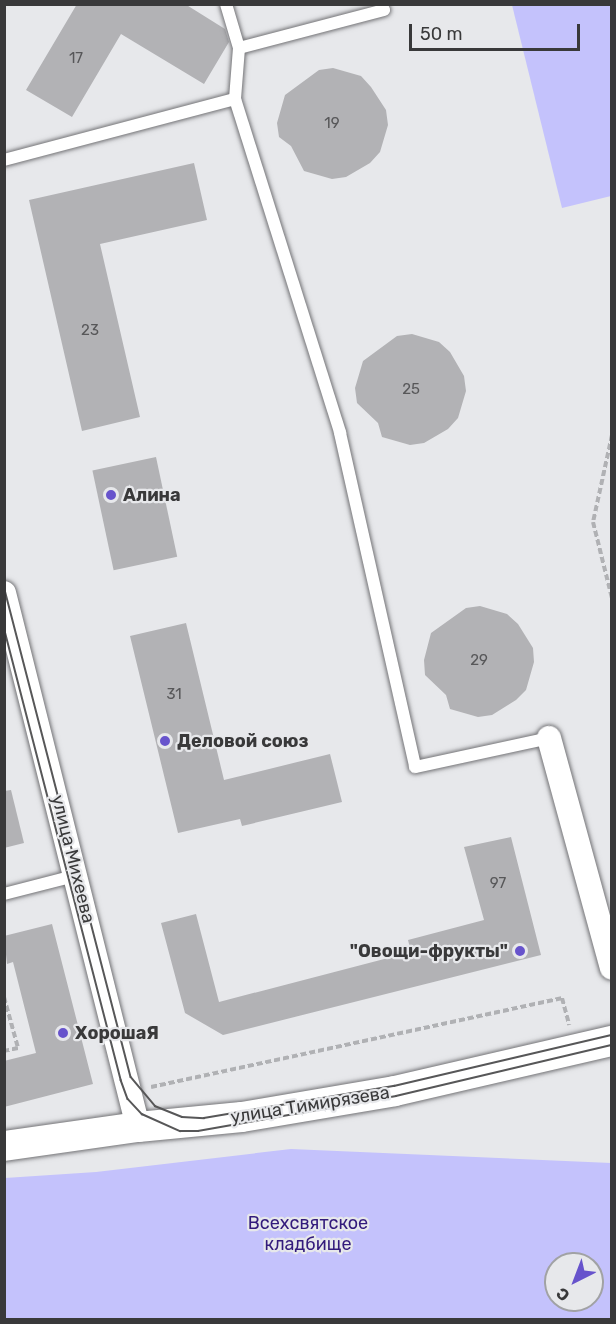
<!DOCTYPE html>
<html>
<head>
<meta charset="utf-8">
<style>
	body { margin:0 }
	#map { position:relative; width:616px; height:1324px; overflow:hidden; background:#e7e8eb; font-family:Rubik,sans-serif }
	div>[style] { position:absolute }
	.green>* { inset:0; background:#c4c2fc }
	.building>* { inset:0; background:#b2b2b5; transform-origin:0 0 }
	.path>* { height:4px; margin-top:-2px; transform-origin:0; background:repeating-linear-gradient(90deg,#b0b1b4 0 6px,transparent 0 9px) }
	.roads { filter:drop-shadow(0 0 2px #747477) drop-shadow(0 0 2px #747477) }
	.service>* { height:12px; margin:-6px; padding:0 6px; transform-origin:6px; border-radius:6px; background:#fff }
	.minor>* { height:24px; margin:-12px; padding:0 12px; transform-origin:12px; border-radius:12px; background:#fff }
	.tertiary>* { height:30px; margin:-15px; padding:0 15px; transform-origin:15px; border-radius:15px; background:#fff }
	.tram>* { height:1.5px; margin:-0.75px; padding:0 0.75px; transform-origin:0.75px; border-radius:0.75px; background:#575758 }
	.dots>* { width:16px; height:16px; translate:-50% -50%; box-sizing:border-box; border:3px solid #e7e8eb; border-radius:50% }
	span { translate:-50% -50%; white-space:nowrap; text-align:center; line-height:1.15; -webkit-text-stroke:4.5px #e7e8eb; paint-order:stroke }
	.number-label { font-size:15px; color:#575759 }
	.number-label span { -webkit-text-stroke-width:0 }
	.poi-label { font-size:18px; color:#39393a; font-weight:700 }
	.left { translate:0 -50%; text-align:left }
	.right { translate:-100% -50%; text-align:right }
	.street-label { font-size:18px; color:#39393a }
	.park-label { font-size:18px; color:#331b7c }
	.frame { position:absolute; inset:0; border:6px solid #39393a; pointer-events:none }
	.north { position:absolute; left:544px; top:1252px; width:60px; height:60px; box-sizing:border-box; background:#e7e8eb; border:2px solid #a1a2a4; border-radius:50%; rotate:222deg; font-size:16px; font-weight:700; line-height:24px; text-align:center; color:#39393a }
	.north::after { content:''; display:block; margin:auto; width:21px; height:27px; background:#6753cc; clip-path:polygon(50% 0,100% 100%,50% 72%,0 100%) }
	.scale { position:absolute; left:409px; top:24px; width:171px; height:27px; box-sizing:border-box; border:3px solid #39393a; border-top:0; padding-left:8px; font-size:18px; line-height:21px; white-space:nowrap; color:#39393a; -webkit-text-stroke:4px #e7e8eb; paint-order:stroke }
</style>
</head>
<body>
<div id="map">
	<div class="green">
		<div style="clip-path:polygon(512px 5px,611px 5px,611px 196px,562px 208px)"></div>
		<div style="clip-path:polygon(evenodd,291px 1149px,611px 1163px,611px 1319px,5px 1319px,5px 1178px,96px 1172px,291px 1149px,556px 1264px,592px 1264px,592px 1300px,556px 1300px,556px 1264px)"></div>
	</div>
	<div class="building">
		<div style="clip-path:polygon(77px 4px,185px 4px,225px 29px,229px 42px,204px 84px,121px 34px,72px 117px,26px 90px)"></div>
		<div style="clip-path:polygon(333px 68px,361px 76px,371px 87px,386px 110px,388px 125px,380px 152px,370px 163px,346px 177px,332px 179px,304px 171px,291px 146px,279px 137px,277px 123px,285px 95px,319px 70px)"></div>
		<div style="clip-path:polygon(194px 163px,207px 220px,100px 244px,140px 417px,82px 431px,29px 200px)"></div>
		<div style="clip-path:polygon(412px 334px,439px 342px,450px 352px,464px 376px,466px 391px,458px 418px,448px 429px,424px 443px,410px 445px,382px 437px,378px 423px,357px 403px,355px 388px,363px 361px,397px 336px)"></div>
		<div style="left:156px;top:457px;width:102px;height:65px;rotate:78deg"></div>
		<div style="clip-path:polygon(480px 606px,507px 614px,518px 624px,533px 648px,534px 662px,526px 690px,516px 700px,492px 715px,478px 717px,450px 709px,446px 695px,425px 675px,424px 660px,431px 633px,466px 608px)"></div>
		<div style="clip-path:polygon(186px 623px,224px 780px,330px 754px,342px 802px,242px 826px,240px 819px,178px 833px,130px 636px)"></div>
		<div style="clip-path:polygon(11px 790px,24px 843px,4px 848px,4px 791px)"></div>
		<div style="clip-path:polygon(511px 837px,541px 955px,223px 1035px,185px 1013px,161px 923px,196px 914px,219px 1002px,411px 952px,408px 940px,484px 920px,464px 847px)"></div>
		<div style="clip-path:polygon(52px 924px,93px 1084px,4px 1107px,4px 1061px,36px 1053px,13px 962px,7px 964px,4px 936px)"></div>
	</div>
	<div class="path">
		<div style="left:612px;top:435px;width:89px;rotate:102.3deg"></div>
		<div style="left:593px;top:522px;width:78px;rotate:76deg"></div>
		<div style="left:612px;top:841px;width:10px;rotate:90deg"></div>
		<div style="left:4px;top:997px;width:53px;rotate:74.6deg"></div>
		<div style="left:18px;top:1048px;width:14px;rotate:168deg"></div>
		<div style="left:151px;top:1087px;width:421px;rotate:-12.2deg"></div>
		<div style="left:562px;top:998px;width:28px;rotate:75deg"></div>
	</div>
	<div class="roads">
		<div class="service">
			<div style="left:226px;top:4px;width:46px;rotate:73.5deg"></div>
			<div style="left:239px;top:48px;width:51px;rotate:94.5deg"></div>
			<div style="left:239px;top:48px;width:150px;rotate:-14.7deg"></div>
			<div style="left:4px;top:160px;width:239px;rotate:-14.8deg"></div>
			<div style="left:235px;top:99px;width:350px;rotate:72.5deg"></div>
			<div style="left:340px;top:433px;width:342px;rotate:77.3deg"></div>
			<div style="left:415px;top:767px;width:137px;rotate:-12.2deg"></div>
			<div style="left:4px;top:894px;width:76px;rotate:-14.4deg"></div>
		</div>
		<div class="minor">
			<div style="left:4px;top:593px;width:551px;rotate:75.91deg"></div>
			<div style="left:549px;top:738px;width:238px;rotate:74.7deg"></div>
		</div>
		<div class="tertiary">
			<div style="left:4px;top:1146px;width:135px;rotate:-8.1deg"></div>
			<div style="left:138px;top:1127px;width:104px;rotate:-5.5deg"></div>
			<div style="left:242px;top:1117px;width:155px;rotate:-9.6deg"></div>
			<div style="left:395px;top:1091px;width:223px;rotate:-13deg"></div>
		</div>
	</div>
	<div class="tram">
		<div style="left:4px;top:586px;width:507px;rotate:75.5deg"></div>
		<div style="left:131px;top:1077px;width:38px;rotate:50deg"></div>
		<div style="left:155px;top:1106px;width:29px;rotate:22deg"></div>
		<div style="left:182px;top:1117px;width:22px;rotate:3deg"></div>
		<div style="left:204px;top:1118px;width:193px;rotate:-9.6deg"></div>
		<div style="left:394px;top:1086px;width:224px;rotate:-13.2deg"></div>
		<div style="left:4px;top:627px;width:468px;rotate:75.5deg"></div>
		<div style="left:121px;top:1080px;width:20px;rotate:70deg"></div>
		<div style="left:128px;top:1099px;width:21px;rotate:47deg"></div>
		<div style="left:142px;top:1114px;width:42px;rotate:24.1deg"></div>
		<div style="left:180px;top:1131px;width:18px"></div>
		<div style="left:198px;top:1131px;width:201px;rotate:-10deg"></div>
		<div style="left:396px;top:1096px;width:222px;rotate:-13.3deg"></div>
	</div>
	<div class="dots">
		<div style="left:111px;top:495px;background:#6753cc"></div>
		<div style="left:165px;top:741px;background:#6753cc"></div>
		<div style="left:520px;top:951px;background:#6753cc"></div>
		<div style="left:63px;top:1033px;background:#6753cc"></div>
	</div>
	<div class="number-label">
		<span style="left:76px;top:59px">17</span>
		<span style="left:332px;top:124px">19</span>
		<span style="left:90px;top:331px">23</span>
		<span style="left:411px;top:390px">25</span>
		<span style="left:479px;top:661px">29</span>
		<span style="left:174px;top:695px">31</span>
		<span style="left:498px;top:884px">97</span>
	</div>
	<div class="poi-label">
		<span class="left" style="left:123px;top:495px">Алина</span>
		<span class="left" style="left:177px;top:741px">Деловой союз</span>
		<span class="right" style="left:508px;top:951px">"Овощи-фрукты"</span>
		<span class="left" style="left:75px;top:1033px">ХорошаЯ</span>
	</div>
	<div class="street-label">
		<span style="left:73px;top:859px;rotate:76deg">улица Михеева</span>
		<span style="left:310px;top:1105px;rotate:-9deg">улица Тимирязева</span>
	</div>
	<div class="park-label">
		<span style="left:308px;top:1234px">Всехсвятское<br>кладбище</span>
	</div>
	<div class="frame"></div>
	<div class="north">С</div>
	<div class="scale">50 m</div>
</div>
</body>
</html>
